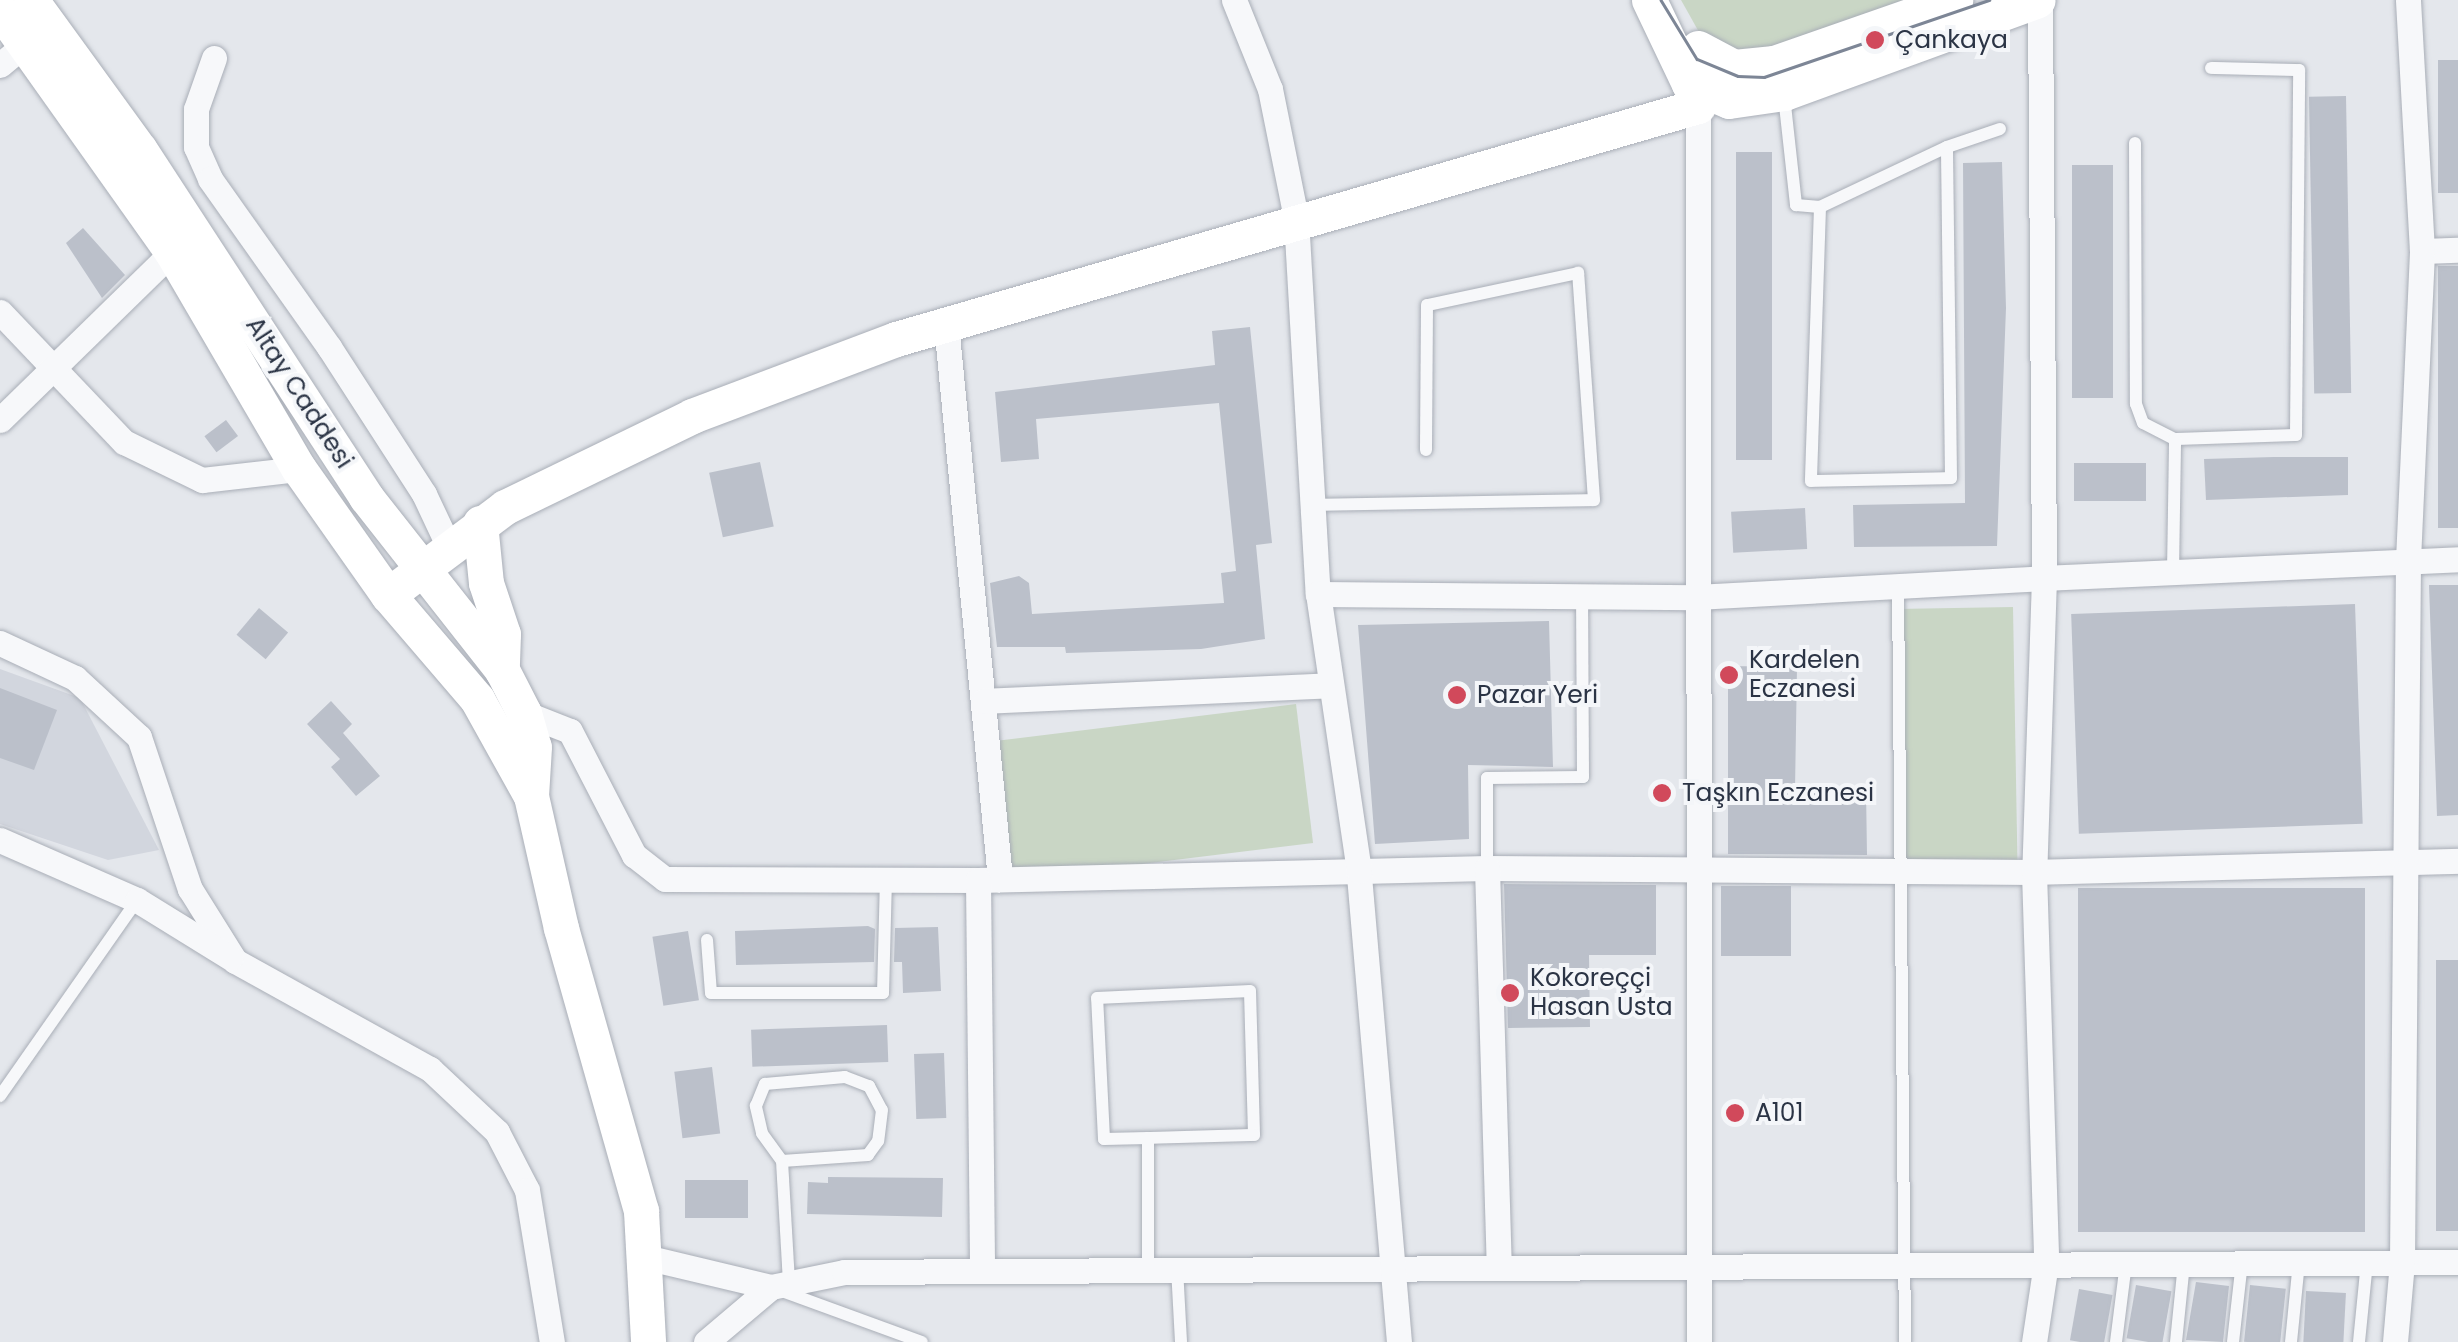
<!DOCTYPE html>
<html>
<head>
<meta charset="utf-8">
<style>
	body { margin:0 }
	#map { position:relative; width:2458px; height:1342px; overflow:hidden; background:#e4e7ec; font-family:Poppins,sans-serif }
	div>[style] { position:absolute }
	.built>* { inset:0; background:#d2d6de }
	.green>* { inset:0; background:#c9d6c5; transform-origin:0 0 }
	.building>* { inset:0; background:#bbc0ca; transform-origin:0 0 }
	.roads { filter:drop-shadow(0 0 2px #a9aeb7) drop-shadow(0 0 2px #a9aeb7) }
	.lane>* { height:12px; margin:-6px; padding:0 6px; transform-origin:6px; border-radius:6px; background:#f7f8fa }
	.street>* { height:25px; margin:-12.5px; padding:0 12.5px; transform-origin:12.5px; border-radius:12.5px; background:#f7f8fa }
	.secondary>* { height:35px; margin:-17.5px; padding:0 17.5px; transform-origin:17.5px; border-radius:17.5px; background:#fff }
	.tram>* { height:2.5px; margin:-1.25px; padding:0 1.25px; transform-origin:1.25px; border-radius:1.25px; background:#7d8696 }
	.dots>* { width:28px; height:28px; translate:-50% -50%; box-sizing:border-box; border:5px solid #f4f6f9; border-radius:50% }
	span { translate:-50% -50%; white-space:nowrap; text-align:center; line-height:1.15; -webkit-text-stroke:8px #f4f6f9; paint-order:stroke }
	.poi-label { font-size:25px; color:#2b3445 }
	.left { translate:0 -50%; text-align:left }
	.street-label { font-size:25px; color:#2b3445 }
</style>
</head>
<body>
<div id="map">
	<div class="built">
		<div style="clip-path:polygon(0 669px,80px 698px,159px 850px,108px 860px,0 824px)"></div>
	</div>
	<div class="green">
		<div style="clip-path:polygon(1681px 0,1926px 0,1743px 56px,1704px 41px)"></div>
		<div style="left:2013px;top:607px;width:254px;height:117px;rotate:89deg"></div>
		<div style="left:1296px;top:704px;width:140px;height:305px;rotate:83deg"></div>
	</div>
	<div class="building">
		<div style="left:2438px;top:60px;width:20px;height:133px"></div>
		<div style="left:2346px;top:96px;width:297px;height:37px;rotate:89deg"></div>
		<div style="left:1772px;top:152px;width:308px;height:36px;rotate:90deg"></div>
		<div style="clip-path:polygon(2002px 162px,2006px 308px,1997px 546px,1854px 547px,1853px 505px,1965px 503px,1963px 163px)"></div>
		<div style="left:2072px;top:165px;width:41px;height:233px"></div>
		<div style="clip-path:polygon(83px 228px,125px 275px,102px 298px,66px 243px)"></div>
		<div style="left:2458px;top:266px;width:262px;height:20px;rotate:90deg"></div>
		<div style="clip-path:polygon(1250px 327px,1272px 543px,1256px 545px,1265px 639px,1201px 649px,1066px 653px,1065px 647px,997px 647px,990px 583px,1019px 576px,1029px 583px,1032px 614px,1224px 603px,1221px 573px,1236px 571px,1219px 403px,1036px 419px,1039px 459px,1001px 462px,995px 392px,1215px 365px,1212px 331px)"></div>
		<div style="left:226px;top:420px;width:20px;height:27px;rotate:53deg"></div>
		<div style="clip-path:polygon(2274px 457px,2348px 457px,2348px 495px,2206px 500px,2204px 459px)"></div>
		<div style="left:760px;top:462px;width:66px;height:52px;rotate:78deg"></div>
		<div style="left:2074px;top:463px;width:72px;height:38px"></div>
		<div style="left:1805px;top:508px;width:41px;height:74px;rotate:87deg"></div>
		<div style="clip-path:polygon(2429px 585px,2458px 585px,2458px 815px,2437px 816px)"></div>
		<div style="left:2355px;top:604px;width:220px;height:284px;rotate:88deg"></div>
		<div style="left:259px;top:608px;width:38px;height:35px;rotate:40deg"></div>
		<div style="clip-path:polygon(1549px 621px,1553px 767px,1468px 765px,1469px 839px,1375px 844px,1358px 625px)"></div>
		<div style="clip-path:polygon(1728px 666px,1797px 667px,1795px 790px,1866px 789px,1867px 855px,1728px 854px)"></div>
		<div style="clip-path:polygon(0 688px,57px 710px,34px 770px,0 758px)"></div>
		<div style="clip-path:polygon(331px 701px,352px 724px,343px 733px,380px 776px,356px 796px,331px 767px,340px 759px,307px 724px)"></div>
		<div style="clip-path:polygon(1504px 884px,1656px 885px,1656px 955px,1589px 955px,1590px 1027px,1508px 1028px)"></div>
		<div style="left:1721px;top:886px;width:70px;height:70px"></div>
		<div style="left:2365px;top:888px;width:344px;height:287px;rotate:90deg"></div>
		<div style="clip-path:polygon(868px 926px,875px 929px,874px 962px,736px 965px,735px 931px)"></div>
		<div style="clip-path:polygon(938px 927px,941px 991px,903px 993px,902px 962px,894px 962px,895px 928px)"></div>
		<div style="left:688px;top:931px;width:70px;height:36px;rotate:81deg"></div>
		<div style="left:2436px;top:960px;width:22px;height:271px"></div>
		<div style="left:887px;top:1025px;width:37px;height:136px;rotate:88deg"></div>
		<div style="left:944px;top:1053px;width:65px;height:30px;rotate:88deg"></div>
		<div style="left:712px;top:1067px;width:67px;height:38px;rotate:83deg"></div>
		<div style="clip-path:polygon(828px 1177px,943px 1178px,942px 1217px,807px 1214px,808px 1182px,828px 1183px)"></div>
		<div style="left:685px;top:1180px;width:63px;height:38px"></div>
		<div style="clip-path:polygon(2196px 1282px,2229px 1286px,2223px 1342px,2186px 1340px)"></div>
		<div style="left:2136px;top:1285px;width:36px;height:54px;rotate:10deg"></div>
		<div style="left:2250px;top:1285px;width:36px;height:57px;rotate:6deg"></div>
		<div style="left:2079px;top:1289px;width:34px;height:52px;rotate:10deg"></div>
		<div style="left:2306px;top:1291px;width:40px;height:51px;rotate:3deg"></div>
	</div>
	<div class="roads">
		<div class="lane">
			<div style="left:1784px;top:96px;width:110px;rotate:83.7deg"></div>
			<div style="left:1796px;top:205px;width:24px;rotate:5deg"></div>
			<div style="left:1820px;top:207px;width:140px;rotate:-25.3deg"></div>
			<div style="left:1947px;top:147px;width:56px;rotate:-18.8deg"></div>
			<div style="left:2135px;top:143px;width:261px;rotate:89.8deg"></div>
			<div style="left:2136px;top:404px;width:20px;rotate:70deg"></div>
			<div style="left:2143px;top:423px;width:36px;rotate:27deg"></div>
			<div style="left:2175px;top:439px;width:121px;rotate:-1.9deg"></div>
			<div style="left:2296px;top:435px;width:365px;rotate:-89.5deg"></div>
			<div style="left:2299px;top:70px;width:88px;rotate:-178.7deg"></div>
			<div style="left:1820px;top:207px;width:274px;rotate:91.9deg"></div>
			<div style="left:1811px;top:481px;width:140px;rotate:-1.2deg"></div>
			<div style="left:1951px;top:478px;width:331px;rotate:-90.7deg"></div>
			<div style="left:1313px;top:505px;width:281px;rotate:-1deg"></div>
			<div style="left:1594px;top:500px;width:228px;rotate:-94deg"></div>
			<div style="left:1578px;top:273px;width:154px;rotate:168deg"></div>
			<div style="left:1427px;top:305px;width:145px;rotate:90.4deg"></div>
			<div style="left:2173px;top:572px;width:133px;rotate:-89.1deg"></div>
			<div style="left:1898px;top:586px;width:756px;rotate:89.47deg"></div>
			<div style="left:1487px;top:868px;width:90px;rotate:-90deg"></div>
			<div style="left:1487px;top:778px;width:96px;rotate:-0.6deg"></div>
			<div style="left:1583px;top:777px;width:181px;rotate:-90.3deg"></div>
			<div style="left:707px;top:940px;width:53px;rotate:85.7deg"></div>
			<div style="left:711px;top:993px;width:172px"></div>
			<div style="left:883px;top:993px;width:114px;rotate:-88.5deg"></div>
			<div style="left:0;top:1096px;width:239px;rotate:-55deg"></div>
			<div style="left:1148px;top:1138px;width:44px;rotate:178.7deg"></div>
			<div style="left:1104px;top:1139px;width:141px;rotate:-92.8deg"></div>
			<div style="left:1097px;top:998px;width:153px;rotate:-2.6deg"></div>
			<div style="left:1250px;top:991px;width:144px;rotate:88.4deg"></div>
			<div style="left:1254px;top:1135px;width:106px;rotate:178.4deg"></div>
			<div style="left:1148px;top:1138px;width:130px;rotate:90deg"></div>
			<div style="left:782px;top:1161px;width:34px;rotate:-126deg"></div>
			<div style="left:762px;top:1133px;width:28px;rotate:-103deg"></div>
			<div style="left:756px;top:1106px;width:24px;rotate:-68deg"></div>
			<div style="left:765px;top:1084px;width:80px;rotate:-5deg"></div>
			<div style="left:845px;top:1077px;width:26px;rotate:21deg"></div>
			<div style="left:869px;top:1086px;width:27px;rotate:62deg"></div>
			<div style="left:882px;top:1110px;width:31px;rotate:97deg"></div>
			<div style="left:878px;top:1141px;width:17px;rotate:126deg"></div>
			<div style="left:868px;top:1155px;width:86px;rotate:176deg"></div>
			<div style="left:782px;top:1161px;width:122px;rotate:86.7deg"></div>
			<div style="left:1177px;top:1268px;width:74px;rotate:86.9deg"></div>
			<div style="left:779px;top:1290px;width:152px;rotate:20deg"></div>
			<div style="left:2116px;top:1342px;width:80px;rotate:-82.8deg"></div>
			<div style="left:2176px;top:1342px;width:79px;rotate:-84.2deg"></div>
			<div style="left:2233px;top:1342px;width:81px;rotate:-83.6deg"></div>
			<div style="left:2291px;top:1342px;width:80px;rotate:-84.3deg"></div>
			<div style="left:2359px;top:1342px;width:80px;rotate:-84.3deg"></div>
		</div>
		<div class="street">
			<div style="left:1234px;top:0;width:96px;rotate:68deg"></div>
			<div style="left:1270px;top:89px;width:132px;rotate:78.6deg"></div>
			<div style="left:1296px;top:218px;width:377px;rotate:86.7deg"></div>
			<div style="left:2040px;top:0;width:578px;rotate:89.6deg"></div>
			<div style="left:2044px;top:578px;width:414px;rotate:-2.6deg"></div>
			<div style="left:214px;top:58px;width:54px;rotate:109.4deg"></div>
			<div style="left:196px;top:109px;width:38px;rotate:90deg"></div>
			<div style="left:196px;top:147px;width:35px;rotate:66deg"></div>
			<div style="left:210px;top:179px;width:206px;rotate:54.7deg"></div>
			<div style="left:329px;top:347px;width:175px;rotate:57.1deg"></div>
			<div style="left:424px;top:494px;width:56px;rotate:64.8deg"></div>
			<div style="left:0;top:65px;width:35px;rotate:-40deg"></div>
			<div style="left:1698px;top:106px;width:1236px;rotate:89.95deg"></div>
			<div style="left:2422px;top:251px;width:36px;rotate:-2deg"></div>
			<div style="left:0;top:312px;width:180px;rotate:46.4deg"></div>
			<div style="left:124px;top:442px;width:87px;rotate:26deg"></div>
			<div style="left:202px;top:480px;width:98px;rotate:-6.5deg"></div>
			<div style="left:946px;top:324px;width:558px;rotate:84.44deg"></div>
			<div style="left:0;top:420px;width:240px;rotate:-44.3deg"></div>
			<div style="left:0;top:643px;width:83px;rotate:25deg"></div>
			<div style="left:75px;top:678px;width:87px;rotate:42.7deg"></div>
			<div style="left:139px;top:737px;width:160px;rotate:71.5deg"></div>
			<div style="left:190px;top:889px;width:85px;rotate:58deg"></div>
			<div style="left:235px;top:961px;width:223px;rotate:29deg"></div>
			<div style="left:430px;top:1069px;width:92px;rotate:43.2deg"></div>
			<div style="left:497px;top:1132px;width:65px;rotate:62.7deg"></div>
			<div style="left:527px;top:1190px;width:154px;rotate:80.7deg"></div>
			<div style="left:983px;top:701px;width:346px;rotate:-2.6deg"></div>
			<div style="left:524px;top:713px;width:49px;rotate:21.4deg"></div>
			<div style="left:570px;top:731px;width:140px;rotate:62.7deg"></div>
			<div style="left:634px;top:855px;width:39px;rotate:38deg"></div>
			<div style="left:665px;top:879px;width:313px;rotate:0.2deg"></div>
			<div style="left:978px;top:880px;width:509px;rotate:-1.35deg"></div>
			<div style="left:1487px;top:868px;width:547px;rotate:0.42deg"></div>
			<div style="left:2034px;top:872px;width:424px;rotate:-1.5deg"></div>
			<div style="left:0;top:840px;width:150px;rotate:23.7deg"></div>
			<div style="left:137px;top:900px;width:110px;rotate:31.7deg"></div>
			<div style="left:1487px;top:868px;width:396px;rotate:88.3deg"></div>
			<div style="left:978px;top:880px;width:390px;rotate:89.4deg"></div>
			<div style="left:645px;top:1257px;width:130px;rotate:13.4deg"></div>
			<div style="left:771px;top:1287px;width:75px;rotate:-11.6deg"></div>
			<div style="left:844px;top:1272px;width:1614px;rotate:-0.35deg"></div>
			<div style="left:706px;top:1342px;width:85px;rotate:-40.2deg"></div>
			<div style="left:1399px;top:1342px;width:473px;rotate:-94.9deg"></div>
			<div style="left:1359px;top:871px;width:280px;rotate:-98.4deg"></div>
			<div style="left:1318px;top:594px;width:378px;rotate:0.5deg"></div>
			<div style="left:1696px;top:597px;width:349px;rotate:-3.1deg"></div>
			<div style="left:2044px;top:578px;width:294px;rotate:91.9deg"></div>
			<div style="left:2034px;top:872px;width:391px;rotate:88.2deg"></div>
			<div style="left:2046px;top:1263px;width:80px;rotate:98.6deg"></div>
			<div style="left:2395px;top:1342px;width:80px;rotate:-85deg"></div>
			<div style="left:2402px;top:1262px;width:702px;rotate:-89.51deg"></div>
			<div style="left:2408px;top:560px;width:309px;rotate:-87.4deg"></div>
			<div style="left:2422px;top:251px;width:251px;rotate:-93.2deg"></div>
		</div>
		<div class="secondary">
			<div style="left:31px;top:0;width:185px;rotate:54deg"></div>
			<div style="left:140px;top:150px;width:414px;rotate:56.9deg"></div>
			<div style="left:366px;top:497px;width:220px;rotate:51.8deg"></div>
			<div style="left:502px;top:670px;width:48px;rotate:62.9deg"></div>
			<div style="left:524px;top:713px;width:35px;rotate:74deg"></div>
			<div style="left:534px;top:747px;width:49px;rotate:93.5deg"></div>
			<div style="left:531px;top:796px;width:135px;rotate:77.2deg"></div>
			<div style="left:561px;top:928px;width:294px;rotate:74.2deg"></div>
			<div style="left:641px;top:1211px;width:131px;rotate:86.9deg"></div>
			<div style="left:1649px;top:0;width:93px;rotate:64.5deg"></div>
			<div style="left:1689px;top:84px;width:43px;rotate:23deg"></div>
			<div style="left:1729px;top:101px;width:56px;rotate:-8.3deg"></div>
			<div style="left:1784px;top:93px;width:270px;rotate:-20.1deg"></div>
			<div style="left:0;top:10px;width:297px;rotate:54.6deg"></div>
			<div style="left:172px;top:252px;width:251px;rotate:59.7deg"></div>
			<div style="left:299px;top:469px;width:154px;rotate:54.8deg"></div>
			<div style="left:388px;top:595px;width:137px;rotate:49.4deg"></div>
			<div style="left:477px;top:699px;width:111px;rotate:60.9deg"></div>
			<div style="left:1698px;top:48px;width:41px;rotate:27.8deg"></div>
			<div style="left:1734px;top:67px;width:40px;rotate:-5.7deg"></div>
			<div style="left:1774px;top:63px;width:192px;rotate:-19.2deg"></div>
			<div style="left:480px;top:523px;width:60px;rotate:84.3deg"></div>
			<div style="left:486px;top:583px;width:54px;rotate:71.6deg"></div>
			<div style="left:503px;top:634px;width:36px;rotate:92deg"></div>
			<div style="left:388px;top:595px;width:146px;rotate:-36.9deg"></div>
			<div style="left:505px;top:507px;width:208px;rotate:-25.9deg"></div>
			<div style="left:692px;top:416px;width:218px;rotate:-20.7deg"></div>
			<div style="left:896px;top:339px;width:835px;rotate:-16.2deg"></div>
			<div style="left:1698px;top:106px;width:48px;rotate:-69.3deg"></div>
		</div>
	</div>
	<div class="tram">
		<div style="left:1661px;top:0;width:69px;rotate:58.6deg"></div>
		<div style="left:1697px;top:59px;width:44px;rotate:22.5deg"></div>
		<div style="left:1738px;top:76px;width:26px;rotate:2deg"></div>
		<div style="left:1764px;top:77px;width:238px;rotate:-18.9deg"></div>
	</div>
	<div class="dots">
		<div style="left:1875px;top:40px;background:#d1495b"></div>
		<div style="left:1729px;top:675px;background:#d1495b"></div>
		<div style="left:1457px;top:695px;background:#d1495b"></div>
		<div style="left:1662px;top:793px;background:#d1495b"></div>
		<div style="left:1510px;top:993px;background:#d1495b"></div>
		<div style="left:1735px;top:1113px;background:#d1495b"></div>
	</div>
	<div class="poi-label">
		<span class="left" style="left:1895px;top:40px">Çankaya</span>
		<span class="left" style="left:1749px;top:675px">Kardelen<br>Eczanesi</span>
		<span class="left" style="left:1477px;top:695px">Pazar Yeri</span>
		<span class="left" style="left:1682px;top:793px">Taşkın Eczanesi</span>
		<span class="left" style="left:1530px;top:993px">Kokoreççi<br>Hasan Usta</span>
		<span class="left" style="left:1755px;top:1113px">A101</span>
	</div>
	<div class="street-label">
		<span style="left:299px;top:393px;rotate:57deg">Altay Caddesi</span>
	</div>
</div>
</body>
</html>
